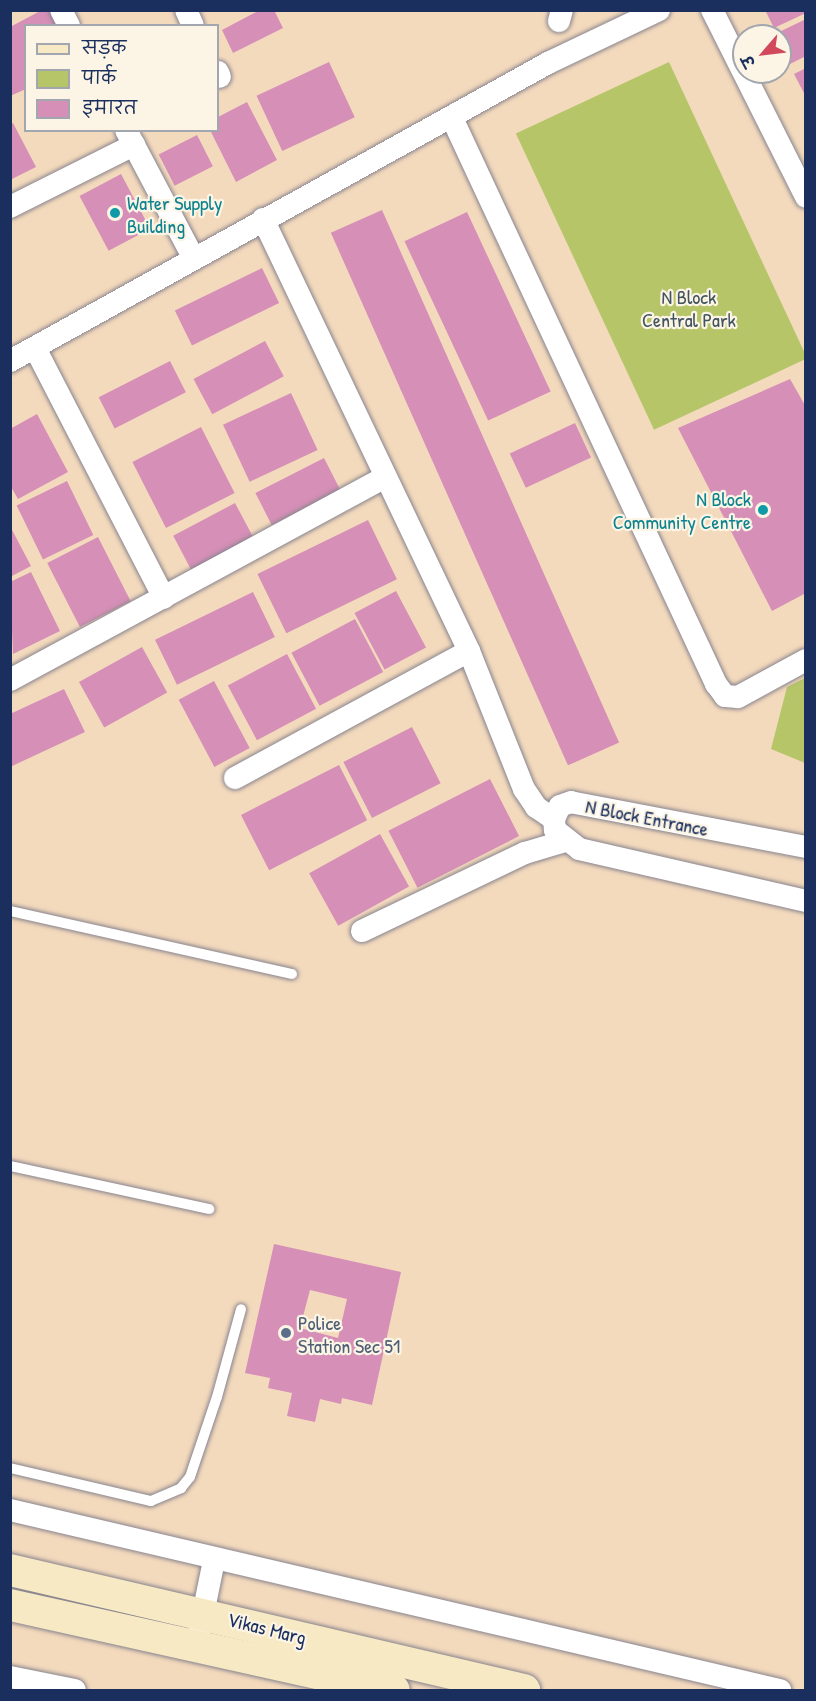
<!DOCTYPE html>
<html>
<head>
<meta charset="utf-8">
<style>
	body { margin:0 }
	#map { position:relative; width:816px; height:1701px; overflow:hidden; background:#f4dabd; font-family:"Patrick Hand","Playpen Sans Deva",sans-serif }
	div>[style] { position:absolute }
	.green>* { inset:0; background:#b5c568; transform-origin:0 0 }
	.building>* { inset:0; background:#d68fb7; transform-origin:0 0 }
	.roads { filter:drop-shadow(0 0 2px #88848e) drop-shadow(0 0 2px #88848e) }
	.service>* { height:10px; margin:-5px; padding:0 5px; transform-origin:5px; border-radius:5px; background:#fff }
	.minor>* { height:22px; margin:-11px; padding:0 11px; transform-origin:11px; border-radius:11px; background:#fff }
	.secondary>* { height:32px; margin:-16px; padding:0 16px; transform-origin:16px; border-radius:16px; background:#f6e9c3 }
	.dots>* { width:16px; height:16px; translate:-50% -50%; box-sizing:border-box; border:3px solid #fcf5e5; border-radius:50% }
	span { translate:-50% -50%; white-space:nowrap; text-align:center; line-height:1.15; -webkit-text-stroke:4.5px #fcf5e5; paint-order:stroke }
	.culture-label { font-size:20px; color:#0d838f }
	.left { translate:0 -50%; text-align:left }
	.right { translate:-100% -50%; text-align:right }
	.park-label { font-size:20px; color:#425460 }
	.street-label { font-size:20px; color:#1b2f5e }
	.service-label { font-size:20px; color:#4e5e75 }
	.frame { position:absolute; inset:0; border:12px solid #1b2f5e; pointer-events:none }
	.legend { position:absolute; left:24px; top:24px; width:195px; height:108px; box-sizing:border-box; background:#fcf5e5; border:2px solid #a2a6af; margin:0; padding:8px 10px; list-style:none; font-size:18px; color:#1b2f5e }
	.legend li { display:flex; align-items:center; gap:12px; height:30px }
	.legend b { width:30px; border:2px solid #a2a6af }
	.north { position:absolute; left:732px; top:24px; width:60px; height:60px; box-sizing:border-box; background:#fcf5e5; border:2px solid #a2a6af; border-radius:50%; rotate:242deg; font-size:16px; font-weight:700; line-height:24px; text-align:center; color:#1b2f5e }
	.north::after { content:''; display:block; margin:auto; width:21px; height:27px; background:#d1495b; clip-path:polygon(50% 0,100% 100%,50% 72%,0 100%) }
</style>
</head>
<body>
<div id="map">
	<div class="green">
		<div style="left:669px;top:62px;width:327px;height:169px;rotate:65deg"></div>
		<div style="clip-path:polygon(805px 678px,805px 763px,771px 749px,787px 687px)"></div>
	</div>
	<div class="building">
		<div style="clip-path:polygon(42px 10px,51px 10px,59px 26px,26px 26px,26px 89px,10px 96px,10px 27px)"></div>
		<div style="clip-path:polygon(260px 10px,274px 10px,283px 28px,233px 53px,222px 30px)"></div>
		<div style="clip-path:polygon(765px 10px,806px 10px,806px 13px,774px 28px)"></div>
		<div style="clip-path:polygon(806px 19px,806px 56px,790px 64px,780px 36px,775px 34px)"></div>
		<div style="left:329px;top:62px;width:61px;height:80px;rotate:65deg"></div>
		<div style="clip-path:polygon(806px 68px,806px 97px,794px 74px)"></div>
		<div style="clip-path:polygon(247px 102px,277px 160px,236px 182px,210px 130px,218px 130px,218px 117px)"></div>
		<div style="clip-path:polygon(13px 123px,36px 167px,10px 180px,10px 124px)"></div>
		<div style="left:197px;top:135px;width:35px;height:43px;rotate:63deg"></div>
		<div style="left:121px;top:174px;width:62px;height:47px;rotate:62deg"></div>
		<div style="left:382px;top:210px;width:583px;height:56px;rotate:66deg"></div>
		<div style="left:467px;top:212px;width:198px;height:69px;rotate:65deg"></div>
		<div style="left:262px;top:268px;width:39px;height:97px;rotate:64deg"></div>
		<div style="left:265px;top:341px;width:40px;height:81px;rotate:62deg"></div>
		<div style="left:170px;top:361px;width:35px;height:80px;rotate:63deg"></div>
		<div style="clip-path:polygon(790px 379px,806px 407px,806px 593px,772px 611px,678px 428px)"></div>
		<div style="left:291px;top:393px;width:63px;height:75px;rotate:65deg"></div>
		<div style="clip-path:polygon(37px 414px,68px 472px,18px 499px,10px 485px,10px 429px)"></div>
		<div style="left:575px;top:423px;width:38px;height:72px;rotate:65deg"></div>
		<div style="left:201px;top:427px;width:74px;height:77px;rotate:63deg"></div>
		<div style="left:324px;top:458px;width:36px;height:77px;rotate:63deg"></div>
		<div style="left:67px;top:481px;width:60px;height:56px;rotate:64deg"></div>
		<div style="left:235px;top:503px;width:38px;height:70px;rotate:62deg"></div>
		<div style="left:368px;top:520px;width:66px;height:123px;rotate:64deg"></div>
		<div style="clip-path:polygon(10px 526px,31px 566px,10px 577px)"></div>
		<div style="left:98px;top:537px;width:72px;height:57px;rotate:63deg"></div>
		<div style="clip-path:polygon(31px 572px,60px 631px,13px 654px,10px 582px)"></div>
		<div style="left:396px;top:591px;width:64px;height:47px;rotate:62deg"></div>
		<div style="left:253px;top:592px;width:50px;height:109px;rotate:64deg"></div>
		<div style="left:355px;top:619px;width:60px;height:72px;rotate:62deg"></div>
		<div style="left:142px;top:647px;width:52px;height:72px;rotate:61deg"></div>
		<div style="left:287px;top:654px;width:62px;height:67px;rotate:62deg"></div>
		<div style="left:214px;top:681px;width:76px;height:40px;rotate:62deg"></div>
		<div style="clip-path:polygon(64px 689px,85px 732px,10px 767px,10px 714px)"></div>
		<div style="left:412px;top:727px;width:63px;height:77px;rotate:63deg"></div>
		<div style="left:339px;top:765px;width:62px;height:110px;rotate:63deg"></div>
		<div style="left:490px;top:779px;width:64px;height:114px;rotate:63deg"></div>
		<div style="left:380px;top:834px;width:60px;height:81px;rotate:61deg"></div>
		<div style="clip-path:polygon(evenodd,274px 1244px,401px 1272px,372px 1405px,342px 1398px,341px 1404px,320px 1399px,315px 1422px,287px 1416px,292px 1393px,268px 1388px,270px 1378px,245px 1373px,274px 1244px,310px 1290px,347px 1299px,338px 1338px,300px 1328px,310px 1290px)"></div>
	</div>
	<div class="roads">
		<div class="service">
			<div style="left:10px;top:911px;width:289px;rotate:12.6deg"></div>
			<div style="left:10px;top:1166px;width:204px;rotate:12.2deg"></div>
			<div style="left:10px;top:1468px;width:145px;rotate:13.2deg"></div>
			<div style="left:151px;top:1501px;width:33px;rotate:-23deg"></div>
			<div style="left:181px;top:1488px;width:14px;rotate:-51deg"></div>
			<div style="left:190px;top:1477px;width:84px;rotate:-71.4deg"></div>
			<div style="left:217px;top:1397px;width:91px;rotate:-74.7deg"></div>
		</div>
		<div class="minor">
			<div style="left:61px;top:10px;width:18px;rotate:63deg"></div>
			<div style="left:186px;top:10px;width:17px;rotate:66deg"></div>
			<div style="left:712px;top:10px;width:209px;rotate:63.3deg"></div>
			<div style="left:559px;top:21px;width:11px;rotate:-75deg"></div>
			<div style="left:218px;top:72px;width:5px;rotate:68deg"></div>
			<div style="left:452px;top:118px;width:625px;rotate:64.99deg"></div>
			<div style="left:716px;top:684px;width:15px;rotate:53deg"></div>
			<div style="left:725px;top:696px;width:13px;rotate:4deg"></div>
			<div style="left:738px;top:697px;width:77px;rotate:-28.6deg"></div>
			<div style="left:126px;top:130px;width:144px;rotate:62.2deg"></div>
			<div style="left:10px;top:207px;width:139px;rotate:-26.6deg"></div>
			<div style="left:263px;top:219px;width:479px;rotate:64.5deg"></div>
			<div style="left:469px;top:651px;width:149px;rotate:68.3deg"></div>
			<div style="left:524px;top:789px;width:22px;rotate:56deg"></div>
			<div style="left:536px;top:807px;width:22px;rotate:34deg"></div>
			<div style="left:35px;top:348px;width:281px;rotate:62.7deg"></div>
			<div style="left:10px;top:361px;width:615px;rotate:-28.98deg"></div>
			<div style="left:548px;top:63px;width:123px;rotate:-25.5deg"></div>
			<div style="left:10px;top:680px;width:427px;rotate:-28.4deg"></div>
			<div style="left:235px;top:778px;width:266px;rotate:-28.5deg"></div>
			<div style="left:806px;top:847px;width:239px;rotate:-169.2deg"></div>
			<div style="left:571px;top:802px;width:12px;rotate:160deg"></div>
			<div style="left:560px;top:806px;width:14px;rotate:115deg"></div>
			<div style="left:554px;top:819px;width:11px;rotate:85deg"></div>
			<div style="left:555px;top:830px;width:31px;rotate:38deg"></div>
			<div style="left:579px;top:849px;width:233px;rotate:12.9deg"></div>
			<div style="left:362px;top:931px;width:181px;rotate:-25.6deg"></div>
			<div style="left:525px;top:853px;width:42px;rotate:-16.7deg"></div>
			<div style="left:10px;top:1510px;width:791px;rotate:13.16deg"></div>
			<div style="left:200px;top:1629px;width:70px;rotate:-78.5deg"></div>
			<div style="left:10px;top:1677px;width:66px;rotate:11.3deg"></div>
		</div>
		<div class="secondary">
			<div style="left:10px;top:1570px;width:528px;rotate:13.14deg"></div>
			<div style="left:10px;top:1605px;width:393px;rotate:12.5deg"></div>
		</div>
	</div>
	<div class="dots">
		<div style="left:115px;top:213px;background:#0f9aa8"></div>
		<div style="left:763px;top:510px;background:#0f9aa8"></div>
		<div style="left:286px;top:1333px;background:#5c6f8a"></div>
	</div>
	<div class="culture-label">
		<span class="left" style="left:127px;top:214px">Water Supply<br>Building</span>
		<span class="right" style="left:751px;top:510px">N Block<br>Community Centre</span>
	</div>
	<div class="park-label">
		<span style="left:689px;top:308px">N Block<br>Central Park</span>
	</div>
	<div class="street-label">
		<span style="left:647px;top:817px;rotate:11deg">N Block Entrance</span>
		<span style="left:267px;top:1628px;rotate:14deg">Vikas Marg</span>
	</div>
	<div class="service-label">
		<span class="left" style="left:298px;top:1334px">Police<br>Station Sec 51</span>
	</div>
	<div class="frame"></div>
	<ul class="legend">
	<li><b style="height:8px;background:#f6e9c3"></b>सड़क</li>
	<li><b style="height:16px;background:#b5c568"></b>पार्क</li>
	<li><b style="height:16px;background:#d68fb7"></b>इमारत</li>
	</ul>
	<div class="north">उ</div>
</div>
</body>
</html>
